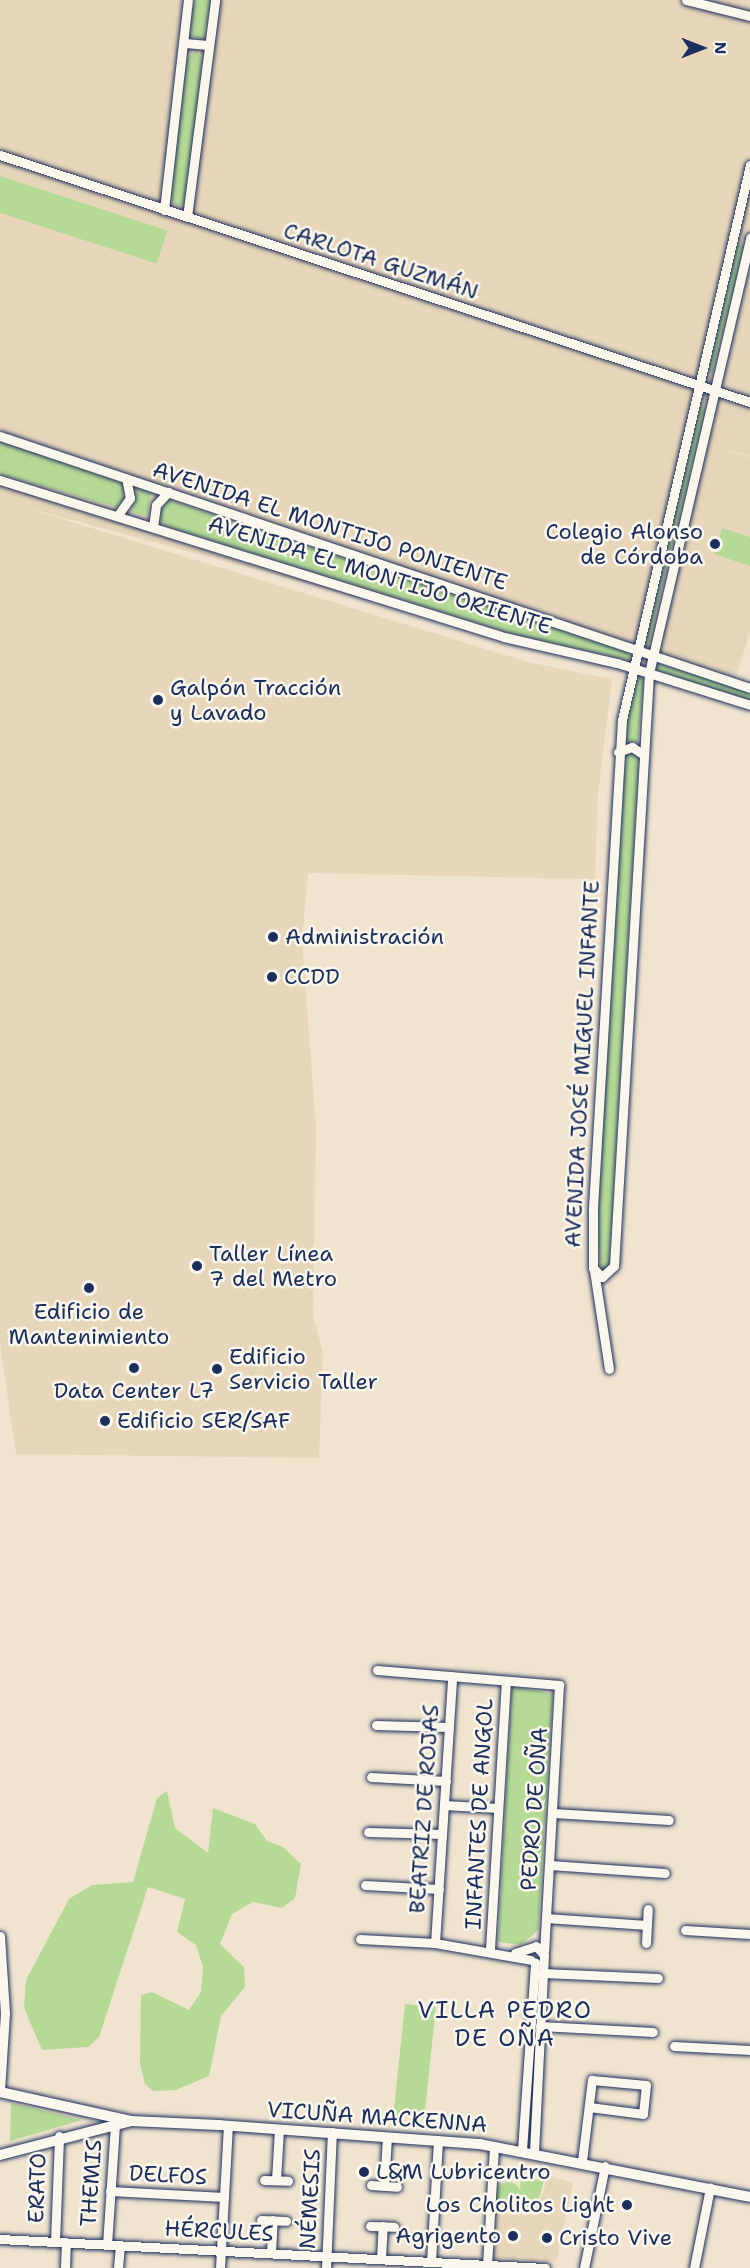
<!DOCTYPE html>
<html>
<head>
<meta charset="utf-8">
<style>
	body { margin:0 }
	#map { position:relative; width:750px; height:2268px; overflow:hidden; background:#f0e4cf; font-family:"Shantell Sans",sans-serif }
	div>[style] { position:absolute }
	.built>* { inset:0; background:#e8d6ba }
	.green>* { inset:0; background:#b5da96; transform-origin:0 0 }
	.round { border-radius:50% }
	.roads { filter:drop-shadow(0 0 2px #1b2f5e) drop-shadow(0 0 2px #1b2f5e) }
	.minor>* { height:9px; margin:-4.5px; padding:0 4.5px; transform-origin:4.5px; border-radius:4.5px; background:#fbf7ec }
	.major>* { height:10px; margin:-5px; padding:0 5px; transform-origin:5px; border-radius:5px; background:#fbf7ec }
	.dots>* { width:16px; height:16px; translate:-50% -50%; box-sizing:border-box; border:3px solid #fbf7ec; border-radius:50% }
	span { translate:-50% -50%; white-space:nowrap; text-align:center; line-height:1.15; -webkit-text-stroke:5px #fbf7ec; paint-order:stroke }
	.street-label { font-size:22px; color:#1b2f5e }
	.poi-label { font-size:22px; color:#1b2f5e }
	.right { translate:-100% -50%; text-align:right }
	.left { translate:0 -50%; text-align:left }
	.neighbourhood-label { font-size:24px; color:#1b2f5e; letter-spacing:1.5px }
	.north { position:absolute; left:672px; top:18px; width:60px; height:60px; -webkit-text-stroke:4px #fbf7ec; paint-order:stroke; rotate:90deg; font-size:16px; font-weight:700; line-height:24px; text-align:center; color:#1b2f5e }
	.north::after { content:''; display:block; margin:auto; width:21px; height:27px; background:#1b2f5e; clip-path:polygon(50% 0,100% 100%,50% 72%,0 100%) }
</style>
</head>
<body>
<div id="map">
	<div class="built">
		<div style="clip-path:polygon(0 0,750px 0,750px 456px,703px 443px,750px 457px,750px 632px,735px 680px,657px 654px,650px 676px,20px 506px,528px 662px,612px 679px,598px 794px,595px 879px,308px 873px,302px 939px,316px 1128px,313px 1315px,323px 1353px,319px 1458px,16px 1454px,0 1343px)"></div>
		<div style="clip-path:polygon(548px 2176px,573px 2183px,556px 2262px,492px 2258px,495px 2213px,536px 2215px)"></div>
	</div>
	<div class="green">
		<div style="clip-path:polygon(193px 0,211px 0,203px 40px,189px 35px)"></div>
		<div style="clip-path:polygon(196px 51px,203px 60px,185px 203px,177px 207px,170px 198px,187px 58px)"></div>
		<div style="left:0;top:176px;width:176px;height:35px;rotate:18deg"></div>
		<div style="clip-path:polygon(736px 244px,745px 246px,712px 373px,707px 370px)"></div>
		<div style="clip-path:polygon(701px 406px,705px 412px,647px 648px,643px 647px)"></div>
		<div style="clip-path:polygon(0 441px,124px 481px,123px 502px,116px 507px,0 474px)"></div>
		<div style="clip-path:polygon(137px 487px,151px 492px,147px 516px,132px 512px)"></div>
		<div style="clip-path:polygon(165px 499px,629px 653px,629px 660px,520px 636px,165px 526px,159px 517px)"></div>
		<div style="clip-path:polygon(722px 528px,750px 537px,750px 566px,714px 554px)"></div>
		<div style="clip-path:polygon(657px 663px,750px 692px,750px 701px,657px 671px)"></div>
		<div style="clip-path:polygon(639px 676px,644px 680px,638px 742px,624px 742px,633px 679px)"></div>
		<div style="clip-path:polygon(629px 750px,639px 756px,609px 1267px,601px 1271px,597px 1216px,623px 758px)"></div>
		<div style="clip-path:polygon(512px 1686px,553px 1694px,538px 1930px,521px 1945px,498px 1942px)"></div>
		<div style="clip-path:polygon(167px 1791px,175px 1828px,208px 1853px,213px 1808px,255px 1824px,267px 1841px,283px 1847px,301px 1864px,295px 1898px,282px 1908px,253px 1902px,232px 1914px,220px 1944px,244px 1967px,245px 1987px,221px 2016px,209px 2076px,176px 2090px,153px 2091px,145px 2084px,140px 2063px,141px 1995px,152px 1992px,189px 2010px,201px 1992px,203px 1967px,196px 1945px,177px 1932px,185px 1899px,148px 1887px,99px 2037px,88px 2047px,42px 2050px,24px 2008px,26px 1980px,69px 1899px,92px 1885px,133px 1882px,157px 1798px)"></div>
		<div style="left:405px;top:2004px;width:31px;height:111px;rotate:6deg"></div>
		<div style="clip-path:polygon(11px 2103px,82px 2120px,10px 2141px)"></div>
		<div style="clip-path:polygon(521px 2176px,544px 2181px,535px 2211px,519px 2209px)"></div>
		<div class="round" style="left:495px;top:2182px;width:26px;height:26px"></div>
	</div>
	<div class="roads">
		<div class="minor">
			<div style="left:686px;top:0;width:66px;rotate:14deg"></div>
			<div style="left:184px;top:43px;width:25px;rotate:5deg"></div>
			<div style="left:0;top:155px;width:790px;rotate:18.23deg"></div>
			<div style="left:750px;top:165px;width:570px;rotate:102.99deg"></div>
			<div style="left:622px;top:720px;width:492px;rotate:93.4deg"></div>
			<div style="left:593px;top:1211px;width:57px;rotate:90deg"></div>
			<div style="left:593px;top:1268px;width:13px;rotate:45deg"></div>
			<div style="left:602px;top:1277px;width:16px;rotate:-43deg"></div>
			<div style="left:614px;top:1266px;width:594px;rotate:-86.62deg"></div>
			<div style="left:649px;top:673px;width:447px;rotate:-76.9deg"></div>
			<div style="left:164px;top:210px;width:211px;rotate:-83.5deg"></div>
			<div style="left:187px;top:217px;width:219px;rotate:-82.6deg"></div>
			<div style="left:0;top:436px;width:791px;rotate:18.57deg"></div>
			<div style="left:0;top:480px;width:528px;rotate:17.3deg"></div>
			<div style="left:504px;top:637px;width:116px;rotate:13deg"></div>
			<div style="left:617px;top:663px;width:139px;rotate:17.5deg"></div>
			<div style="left:118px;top:515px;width:21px;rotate:-55deg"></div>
			<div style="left:130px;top:498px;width:20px;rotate:-101deg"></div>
			<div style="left:153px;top:527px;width:22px;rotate:-82deg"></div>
			<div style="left:156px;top:505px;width:18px;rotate:-47deg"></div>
			<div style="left:618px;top:752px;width:15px;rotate:-20deg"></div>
			<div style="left:632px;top:747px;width:14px;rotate:34deg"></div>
			<div style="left:594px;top:1270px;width:100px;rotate:81.4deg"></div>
			<div style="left:377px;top:1670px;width:183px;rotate:4.7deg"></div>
			<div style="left:559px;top:1685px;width:266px;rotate:93.2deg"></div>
			<div style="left:376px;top:1725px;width:73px;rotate:1.6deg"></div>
			<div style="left:371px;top:1777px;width:75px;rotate:3.1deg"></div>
			<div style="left:444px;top:1805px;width:54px;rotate:3.2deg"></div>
			<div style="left:553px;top:1813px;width:116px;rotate:3.5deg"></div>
			<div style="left:368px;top:1832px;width:74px;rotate:1.5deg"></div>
			<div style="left:550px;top:1865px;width:115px;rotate:4deg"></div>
			<div style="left:365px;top:1885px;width:74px;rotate:3.1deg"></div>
			<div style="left:546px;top:1918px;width:101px;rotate:4deg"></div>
			<div style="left:685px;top:1930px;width:65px;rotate:3.5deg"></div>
			<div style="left:0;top:1936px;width:77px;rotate:86.3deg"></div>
			<div style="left:5px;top:2013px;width:78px;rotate:93.7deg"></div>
			<div style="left:360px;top:1939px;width:75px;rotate:3.1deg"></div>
			<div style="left:435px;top:1943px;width:97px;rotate:10deg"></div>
			<div style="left:435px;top:1943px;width:267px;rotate:-86.3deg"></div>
			<div style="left:646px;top:1943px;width:34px;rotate:-87deg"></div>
			<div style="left:490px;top:1949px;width:268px;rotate:-86.6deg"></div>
			<div style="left:515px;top:1953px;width:22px;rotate:-18deg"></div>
			<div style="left:536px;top:1946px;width:12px;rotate:48deg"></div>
			<div style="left:543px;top:1973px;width:115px;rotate:2.5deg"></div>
			<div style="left:540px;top:2026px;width:113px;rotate:3deg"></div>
			<div style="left:674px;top:2046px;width:76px;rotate:3deg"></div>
			<div style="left:522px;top:2150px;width:188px;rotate:-86deg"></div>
			<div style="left:534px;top:2152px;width:195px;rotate:-87.1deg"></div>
			<div style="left:582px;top:2161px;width:82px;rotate:-83deg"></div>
			<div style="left:592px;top:2080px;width:54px;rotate:5.3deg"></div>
			<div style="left:646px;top:2085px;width:29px;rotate:96deg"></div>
			<div style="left:643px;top:2114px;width:54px;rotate:-172.6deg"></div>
			<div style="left:264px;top:2180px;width:24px;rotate:2deg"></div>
			<div style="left:276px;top:2180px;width:51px;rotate:-86.6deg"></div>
			<div style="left:371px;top:2185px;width:26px;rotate:4deg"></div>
			<div style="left:384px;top:2186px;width:49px;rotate:-86.5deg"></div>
			<div style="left:110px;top:2191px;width:114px;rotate:3deg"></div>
			<div style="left:261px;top:2220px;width:25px;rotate:2deg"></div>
			<div style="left:370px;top:2226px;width:24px;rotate:2deg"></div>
			<div style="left:0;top:2239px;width:546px;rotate:3.05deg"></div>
			<div style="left:55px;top:2242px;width:106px;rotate:-87.8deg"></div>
			<div style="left:107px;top:2245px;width:121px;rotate:-86.2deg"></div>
			<div style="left:271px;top:2253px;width:33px;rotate:-87deg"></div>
			<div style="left:381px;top:2259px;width:33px;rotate:-87deg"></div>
			<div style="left:431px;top:2262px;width:122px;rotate:-86.7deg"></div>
			<div style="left:487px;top:2265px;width:119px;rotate:-86.6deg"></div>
			<div style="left:65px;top:2268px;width:26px;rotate:-88deg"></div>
			<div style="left:118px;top:2268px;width:23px;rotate:-85deg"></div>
			<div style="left:220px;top:2268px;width:143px;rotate:-86.8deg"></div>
			<div style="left:326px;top:2268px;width:136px;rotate:-87.5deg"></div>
			<div style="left:584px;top:2268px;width:104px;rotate:-78.4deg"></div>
			<div style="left:694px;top:2268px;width:82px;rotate:-78.7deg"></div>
		</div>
		<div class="major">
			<div style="left:0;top:2092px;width:134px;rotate:12.5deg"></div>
			<div style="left:0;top:2155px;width:135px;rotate:-14.5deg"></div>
			<div style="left:131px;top:2121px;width:88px;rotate:2.6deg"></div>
			<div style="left:219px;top:2125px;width:262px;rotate:4.2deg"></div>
			<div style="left:480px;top:2144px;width:275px;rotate:11.1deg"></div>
		</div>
	</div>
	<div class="dots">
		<div style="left:715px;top:544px;background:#1b2f5e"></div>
		<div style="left:158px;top:700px;background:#1b2f5e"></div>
		<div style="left:273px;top:937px;background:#1b2f5e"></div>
		<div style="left:272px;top:977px;background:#1b2f5e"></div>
		<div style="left:197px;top:1266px;background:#1b2f5e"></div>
		<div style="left:89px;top:1288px;background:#1b2f5e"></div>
		<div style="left:134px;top:1368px;background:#1b2f5e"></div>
		<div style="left:217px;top:1369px;background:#1b2f5e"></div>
		<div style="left:105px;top:1421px;background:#1b2f5e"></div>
		<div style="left:364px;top:2172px;background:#1b2f5e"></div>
		<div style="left:627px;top:2205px;background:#1b2f5e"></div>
		<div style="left:513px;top:2236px;background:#1b2f5e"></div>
		<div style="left:547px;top:2238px;background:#1b2f5e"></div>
	</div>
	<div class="street-label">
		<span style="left:381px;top:261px;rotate:18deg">CARLOTA GUZMÁN</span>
		<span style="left:330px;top:526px;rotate:18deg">AVENIDA EL MONTIJO PONIENTE</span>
		<span style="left:380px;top:575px;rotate:17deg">AVENIDA EL MONTIJO ORIENTE</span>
		<span style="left:582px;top:1064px;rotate:-87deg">AVENIDA JOSÉ MIGUEL INFANTE</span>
		<span style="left:424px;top:1809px;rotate:-86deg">BEATRIZ DE ROJAS</span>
		<span style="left:534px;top:1809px;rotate:-86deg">PEDRO DE OÑA</span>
		<span style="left:479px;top:1814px;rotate:-87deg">INFANTES DE ANGOL</span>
		<span style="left:377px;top:2117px;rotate:4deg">VICUÑA MACKENNA</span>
		<span style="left:168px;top:2175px;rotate:3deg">DELFOS</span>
		<span style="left:91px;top:2183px;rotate:-86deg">THEMIS</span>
		<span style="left:37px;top:2188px;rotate:-88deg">ERATO</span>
		<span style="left:310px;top:2199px;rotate:-87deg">NÉMESIS</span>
		<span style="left:219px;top:2231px;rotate:3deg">HÉRCULES</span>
	</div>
	<div class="poi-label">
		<span class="right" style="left:703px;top:544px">Colegio Alonso<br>de Córdoba</span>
		<span class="left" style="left:170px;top:700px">Galpón Tracción<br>y Lavado</span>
		<span class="left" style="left:285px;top:937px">Administración</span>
		<span class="left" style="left:284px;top:977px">CCDD</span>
		<span class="left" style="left:209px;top:1266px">Taller Línea<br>7 del Metro</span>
		<span style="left:89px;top:1324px">Edificio de<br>Mantenimiento</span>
		<span class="left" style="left:229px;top:1369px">Edificio<br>Servicio Taller</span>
		<span style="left:134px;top:1391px">Data Center L7</span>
		<span class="left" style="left:117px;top:1421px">Edificio SER/SAF</span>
		<span class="left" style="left:376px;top:2172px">L&amp;M Lubricentro</span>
		<span class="right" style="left:615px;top:2205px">Los Cholitos Light</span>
		<span class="right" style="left:501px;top:2236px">Agrigento</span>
		<span class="left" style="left:559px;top:2238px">Cristo Vive</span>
	</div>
	<div class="neighbourhood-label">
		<span style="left:505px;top:2025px">VILLA PEDRO<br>DE OÑA</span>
	</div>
	<div class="north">N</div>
</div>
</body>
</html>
